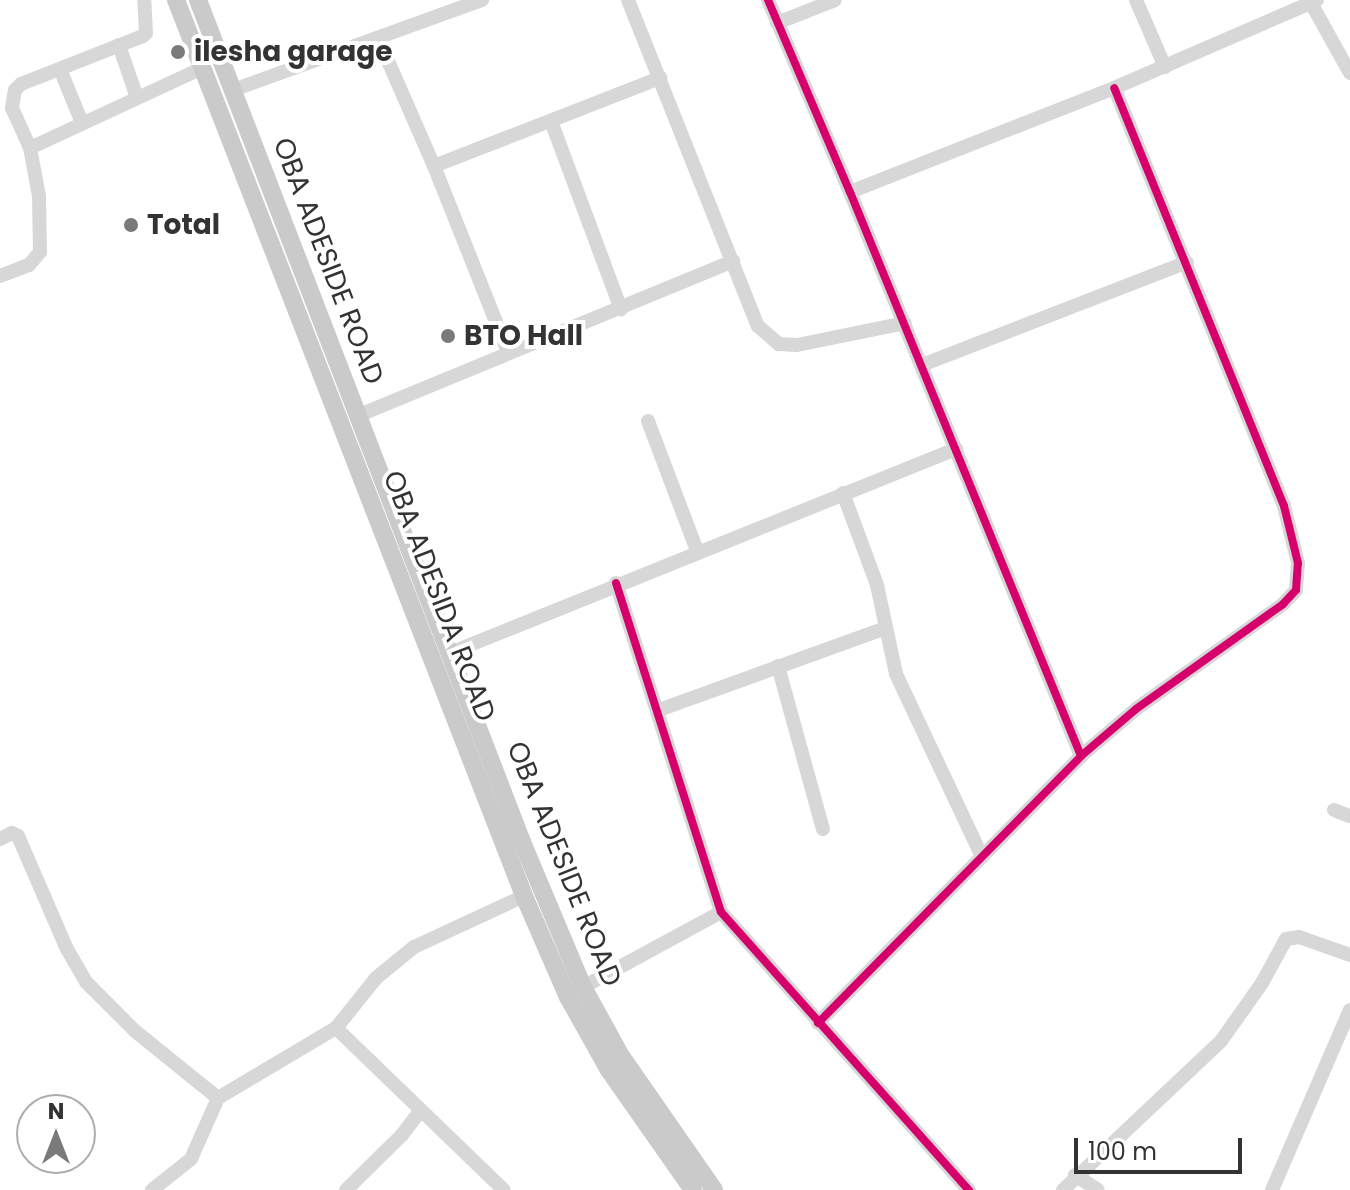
<!DOCTYPE html>
<html>
<head>
<meta charset="utf-8">
<style>
	body { margin:0 }
	#map { position:relative; width:1350px; height:1190px; overflow:hidden; background:#fff; font-family:Poppins,sans-serif }
	div>[style] { position:absolute }
	.minor>* { height:14px; margin:-7px; padding:0 7px; transform-origin:7px; border-radius:7px; background:#d7d7d7 }
	.major>* { height:18px; margin:-9px; padding:0 9px; transform-origin:9px; border-radius:9px; background:#cacaca }
	.cycleway>* { height:8px; margin:-4px; padding:0 4px; transform-origin:4px; border-radius:4px; background:#d6006c }
	.dots>* { width:22px; height:22px; translate:-50% -50%; box-sizing:border-box; border:4px solid #fff; border-radius:50% }
	span { translate:-50% -50%; white-space:nowrap; text-align:center; line-height:1.15; -webkit-text-stroke:8px #fff; paint-order:stroke }
	.poi-label { font-size:28px; color:#333; font-weight:700 }
	.left { translate:0 -50%; text-align:left }
	.street-label { font-size:28px; color:#333 }
	.north { position:absolute; left:16px; top:1094px; width:80px; height:80px; box-sizing:border-box; background:#fff; border:2px solid #adadad; border-radius:50%; rotate:0deg; font-size:22px; font-weight:700; line-height:32px; text-align:center; color:#333 }
	.north::after { content:''; display:block; margin:auto; width:28px; height:36px; background:#7a7a7a; clip-path:polygon(50% 0,100% 100%,50% 72%,0 100%) }
	.scale { position:absolute; left:1074px; top:1138px; width:168px; height:36px; box-sizing:border-box; border:4px solid #333; border-top:0; padding-left:10px; font-size:24px; line-height:28px; white-space:nowrap; color:#333; -webkit-text-stroke:6px #fff; paint-order:stroke }
</style>
</head>
<body>
<div id="map">
	<div class="minor">
		<div style="left:628px;top:0;width:351px;rotate:68.3deg"></div>
		<div style="left:758px;top:326px;width:28px;rotate:41deg"></div>
		<div style="left:779px;top:344px;width:18px;rotate:3deg"></div>
		<div style="left:797px;top:345px;width:110px;rotate:-11.5deg"></div>
		<div style="left:768px;top:0;width:209px;rotate:66.9deg"></div>
		<div style="left:850px;top:192px;width:609px;rotate:67.73deg"></div>
		<div style="left:1136px;top:0;width:73px;rotate:66.6deg"></div>
		<div style="left:1311px;top:3px;width:80px;rotate:60.9deg"></div>
		<div style="left:777px;top:23px;width:62px;rotate:-21.6deg"></div>
		<div style="left:378px;top:38px;width:140px;rotate:66.4deg"></div>
		<div style="left:434px;top:166px;width:200px;rotate:68.3deg"></div>
		<div style="left:119px;top:45px;width:56px;rotate:71.2deg"></div>
		<div style="left:60px;top:69px;width:58px;rotate:67.8deg"></div>
		<div style="left:233px;top:90px;width:265px;rotate:-19.9deg"></div>
		<div style="left:551px;top:121px;width:201px;rotate:69.6deg"></div>
		<div style="left:30px;top:148px;width:44px;rotate:-114.2deg"></div>
		<div style="left:12px;top:108px;width:18px;rotate:-81deg"></div>
		<div style="left:15px;top:90px;width:8px;rotate:-45deg"></div>
		<div style="left:21px;top:84px;width:131px;rotate:-21.5deg"></div>
		<div style="left:143px;top:36px;width:4px;rotate:-45deg"></div>
		<div style="left:146px;top:33px;width:33px;rotate:-93deg"></div>
		<div style="left:434px;top:166px;width:243px;rotate:-21.3deg"></div>
		<div style="left:850px;top:192px;width:284px;rotate:-21.5deg"></div>
		<div style="left:1114px;top:88px;width:221px;rotate:-23.4deg"></div>
		<div style="left:0;top:276px;width:31px;rotate:-21deg"></div>
		<div style="left:29px;top:265px;width:17px;rotate:-50deg"></div>
		<div style="left:40px;top:252px;width:56px;rotate:-91deg"></div>
		<div style="left:39px;top:196px;width:49px;rotate:-100.6deg"></div>
		<div style="left:30px;top:148px;width:190px;rotate:-24.9deg"></div>
		<div style="left:922px;top:365px;width:284px;rotate:-21.2deg"></div>
		<div style="left:357px;top:416px;width:407px;rotate:-22.4deg"></div>
		<div style="left:648px;top:421px;width:139px;rotate:69.3deg"></div>
		<div style="left:843px;top:493px;width:98px;rotate:69.7deg"></div>
		<div style="left:877px;top:585px;width:91px;rotate:77.9deg"></div>
		<div style="left:896px;top:674px;width:202px;rotate:64.8deg"></div>
		<div style="left:616px;top:583px;width:345px;rotate:72.3deg"></div>
		<div style="left:721px;top:912px;width:373px;rotate:48.3deg"></div>
		<div style="left:450px;top:653px;width:546px;rotate:-21.96deg"></div>
		<div style="left:778px;top:666px;width:169px;rotate:74.6deg"></div>
		<div style="left:659px;top:710px;width:240px;rotate:-19.9deg"></div>
		<div style="left:1334px;top:810px;width:17px;rotate:21deg"></div>
		<div style="left:0;top:839px;width:13px;rotate:-27deg"></div>
		<div style="left:12px;top:833px;width:7px;rotate:27deg"></div>
		<div style="left:18px;top:836px;width:123px;rotate:66.6deg"></div>
		<div style="left:67px;top:949px;width:39px;rotate:60deg"></div>
		<div style="left:87px;top:983px;width:68px;rotate:45deg"></div>
		<div style="left:135px;top:1031px;width:107px;rotate:38.9deg"></div>
		<div style="left:583px;top:987px;width:157px;rotate:-28.5deg"></div>
		<div style="left:818px;top:1023px;width:375px;rotate:-45.4deg"></div>
		<div style="left:1081px;top:756px;width:72px;rotate:-40.5deg"></div>
		<div style="left:1136px;top:709px;width:181px;rotate:-35.5deg"></div>
		<div style="left:1283px;top:604px;width:19px;rotate:-47deg"></div>
		<div style="left:1296px;top:590px;width:27px;rotate:-86deg"></div>
		<div style="left:1298px;top:563px;width:59px;rotate:-103.8deg"></div>
		<div style="left:1284px;top:506px;width:451px;rotate:-112.1deg"></div>
		<div style="left:336px;top:1028px;width:233px;rotate:44deg"></div>
		<div style="left:1075px;top:1175px;width:27px;rotate:33deg"></div>
		<div style="left:152px;top:1190px;width:50px;rotate:-38.5deg"></div>
		<div style="left:191px;top:1159px;width:67px;rotate:-66.1deg"></div>
		<div style="left:218px;top:1098px;width:137px;rotate:-30.7deg"></div>
		<div style="left:336px;top:1028px;width:64px;rotate:-51.3deg"></div>
		<div style="left:376px;top:978px;width:49px;rotate:-39.2deg"></div>
		<div style="left:414px;top:947px;width:121px;rotate:-24.9deg"></div>
		<div style="left:346px;top:1190px;width:78px;rotate:-44.5deg"></div>
		<div style="left:402px;top:1135px;width:31px;rotate:-53deg"></div>
		<div style="left:1063px;top:1190px;width:217px;rotate:-43.3deg"></div>
		<div style="left:1221px;top:1041px;width:71px;rotate:-54.7deg"></div>
		<div style="left:1262px;top:983px;width:50px;rotate:-61.4deg"></div>
		<div style="left:1286px;top:939px;width:13px;rotate:-9deg"></div>
		<div style="left:1299px;top:937px;width:54px;rotate:19.4deg"></div>
		<div style="left:1272px;top:1190px;width:196px;rotate:-66.6deg"></div>
	</div>
	<div class="major">
		<div style="left:176px;top:0;width:961px;rotate:68.77deg"></div>
		<div style="left:524px;top:896px;width:110px;rotate:66.5deg"></div>
		<div style="left:568px;top:997px;width:84px;rotate:60.7deg"></div>
		<div style="left:609px;top:1070px;width:146px;rotate:55deg"></div>
		<div style="left:198px;top:0;width:902px;rotate:68.95deg"></div>
		<div style="left:522px;top:842px;width:157px;rotate:67.2deg"></div>
		<div style="left:583px;top:987px;width:79px;rotate:61.2deg"></div>
		<div style="left:621px;top:1056px;width:163px;rotate:55.2deg"></div>
	</div>
	<div class="cycleway">
		<div style="left:768px;top:0;width:209px;rotate:66.9deg"></div>
		<div style="left:850px;top:192px;width:609px;rotate:67.73deg"></div>
		<div style="left:616px;top:583px;width:345px;rotate:72.3deg"></div>
		<div style="left:721px;top:912px;width:373px;rotate:48.3deg"></div>
		<div style="left:818px;top:1023px;width:375px;rotate:-45.4deg"></div>
		<div style="left:1081px;top:756px;width:72px;rotate:-40.5deg"></div>
		<div style="left:1136px;top:709px;width:181px;rotate:-35.5deg"></div>
		<div style="left:1283px;top:604px;width:19px;rotate:-47deg"></div>
		<div style="left:1296px;top:590px;width:27px;rotate:-86deg"></div>
		<div style="left:1298px;top:563px;width:59px;rotate:-103.8deg"></div>
		<div style="left:1284px;top:506px;width:451px;rotate:-112.1deg"></div>
	</div>
	<div class="dots">
		<div style="left:178px;top:52px;background:#7a7a7a"></div>
		<div style="left:131px;top:225px;background:#7a7a7a"></div>
		<div style="left:448px;top:336px;background:#7a7a7a"></div>
	</div>
	<div class="poi-label">
		<span class="left" style="left:194px;top:52px">ilesha garage</span>
		<span class="left" style="left:147px;top:225px">Total</span>
		<span class="left" style="left:464px;top:336px">BTO Hall</span>
	</div>
	<div class="street-label">
		<span style="left:328px;top:261px;rotate:69deg">OBA ADESIDE ROAD</span>
		<span style="left:439px;top:596px;rotate:69deg">OBA ADESIDA ROAD</span>
		<span style="left:564px;top:864px;rotate:68deg">OBA ADESIDE ROAD</span>
	</div>
	<div class="north">N</div>
	<div class="scale">100 m</div>
</div>
</body>
</html>
